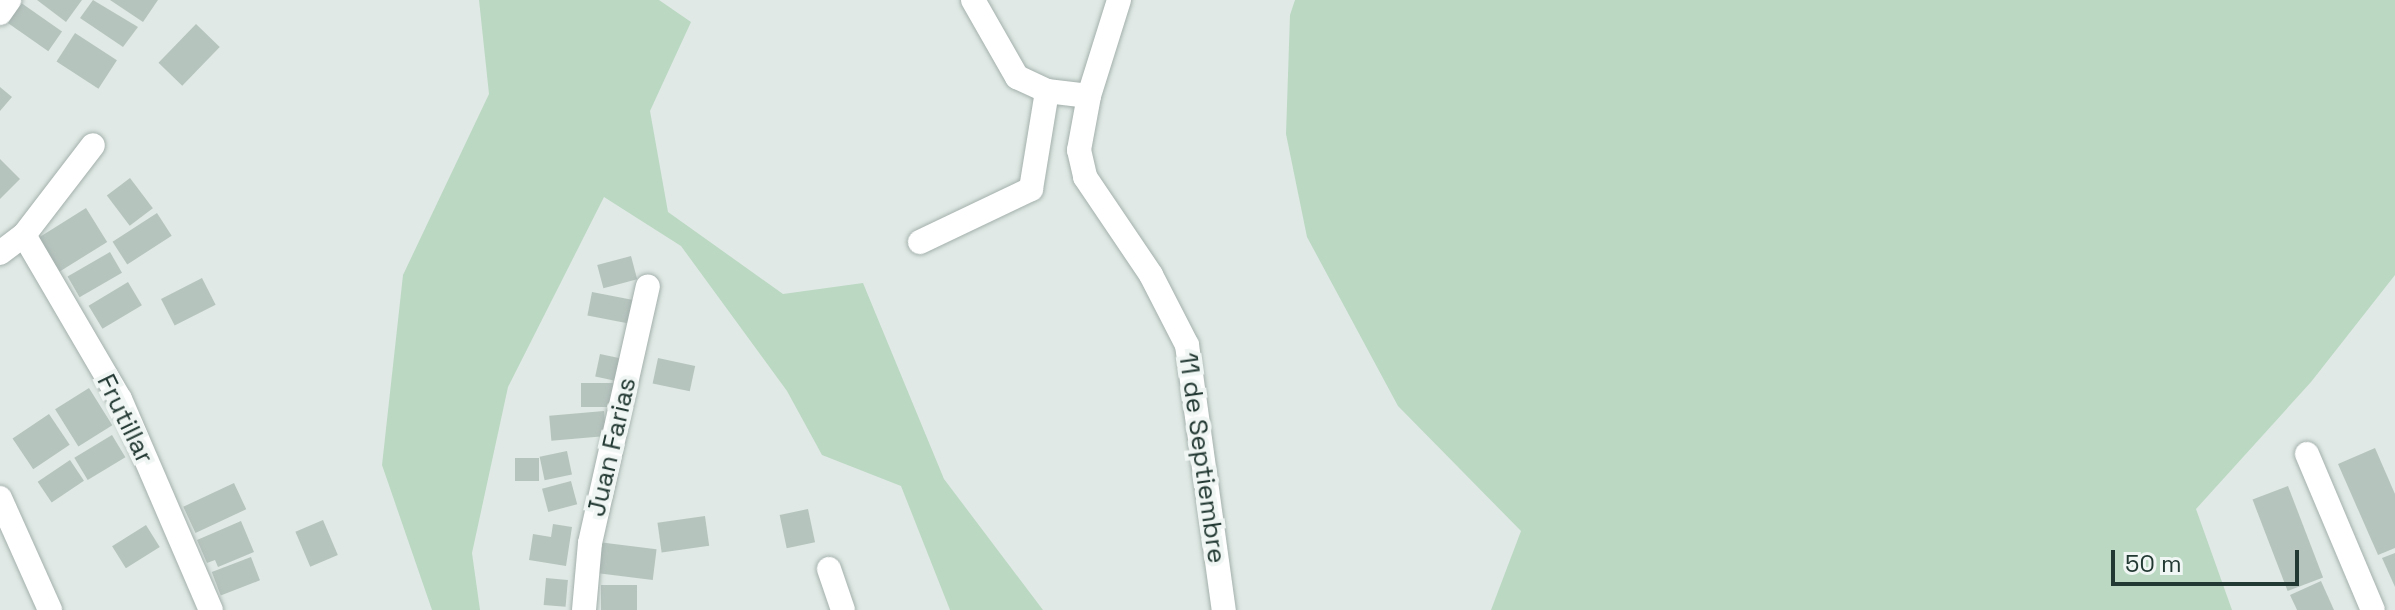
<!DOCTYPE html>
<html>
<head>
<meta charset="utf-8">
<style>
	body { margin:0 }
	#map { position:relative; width:2395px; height:610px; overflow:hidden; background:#e0e9e5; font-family:"Space Grotesk",sans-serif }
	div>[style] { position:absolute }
	.green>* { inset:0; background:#bbd8c3 }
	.building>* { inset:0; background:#b6c4be; transform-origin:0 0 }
	.roads { filter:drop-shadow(0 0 2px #a3b0ac) drop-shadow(0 0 2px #a3b0ac) }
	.minor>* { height:24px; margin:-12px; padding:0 12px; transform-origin:12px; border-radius:12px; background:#fff }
	.tertiary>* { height:24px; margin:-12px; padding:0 12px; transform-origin:12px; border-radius:12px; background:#fff }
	span { translate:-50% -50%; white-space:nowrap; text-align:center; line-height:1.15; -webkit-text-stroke:8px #f0f6f3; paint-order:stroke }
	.street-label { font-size:26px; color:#223832 }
	.scale { position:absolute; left:2111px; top:550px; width:188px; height:36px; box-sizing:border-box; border:4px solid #223832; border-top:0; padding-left:10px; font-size:24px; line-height:28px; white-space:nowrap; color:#223832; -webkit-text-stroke:6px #f0f6f3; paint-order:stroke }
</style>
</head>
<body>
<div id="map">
	<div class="green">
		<div style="clip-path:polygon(479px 0,659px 0,691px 22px,650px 111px,668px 212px,783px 294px,863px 283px,944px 479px,1043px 610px,950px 610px,901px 486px,822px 455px,787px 391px,681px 246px,604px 197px,508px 387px,472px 553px,480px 610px,432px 610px,382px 465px,403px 275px,489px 94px)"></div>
		<div style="clip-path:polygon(1295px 0,2395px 0,2395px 275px,2311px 382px,2196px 509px,2232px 610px,1491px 610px,1521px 531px,1398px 406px,1307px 237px,1286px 134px,1290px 15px)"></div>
	</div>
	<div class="building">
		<div style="left:17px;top:0;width:55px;height:24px;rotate:35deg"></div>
		<div style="clip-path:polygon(37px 0,82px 0,66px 22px)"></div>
		<div style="clip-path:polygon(93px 0,138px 27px,123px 47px,80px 18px)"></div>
		<div style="clip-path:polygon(110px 0,158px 0,143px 22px)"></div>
		<div style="left:196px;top:24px;width:33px;height:54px;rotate:44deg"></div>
		<div style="left:75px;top:33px;width:50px;height:34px;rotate:33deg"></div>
		<div style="clip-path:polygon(0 87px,12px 97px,0 111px)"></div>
		<div style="clip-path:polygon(0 159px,20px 179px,0 199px)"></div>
		<div style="left:130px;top:178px;width:38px;height:29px;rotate:53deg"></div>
		<div style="left:86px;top:208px;width:40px;height:56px;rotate:58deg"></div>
		<div style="left:157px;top:213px;width:27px;height:53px;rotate:57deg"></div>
		<div style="left:110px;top:252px;width:24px;height:49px;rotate:60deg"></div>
		<div style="left:631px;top:256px;width:24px;height:35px;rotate:75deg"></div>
		<div style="left:202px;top:278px;width:30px;height:46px;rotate:63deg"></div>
		<div style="left:128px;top:282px;width:27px;height:46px;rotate:59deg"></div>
		<div style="left:592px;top:292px;width:42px;height:24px;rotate:11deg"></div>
		<div style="left:600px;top:354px;width:24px;height:23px;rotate:12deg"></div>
		<div style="left:658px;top:358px;width:38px;height:26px;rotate:12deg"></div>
		<div style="left:617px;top:383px;width:24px;height:36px;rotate:90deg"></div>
		<div style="left:89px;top:388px;width:44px;height:40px;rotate:58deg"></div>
		<div style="left:604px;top:411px;width:25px;height:55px;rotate:85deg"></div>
		<div style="left:49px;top:414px;width:37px;height:44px;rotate:56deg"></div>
		<div style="left:112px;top:435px;width:26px;height:44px;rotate:59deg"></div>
		<div style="clip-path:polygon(2375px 448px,2395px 494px,2395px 548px,2378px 555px,2338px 464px)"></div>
		<div style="left:567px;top:451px;width:24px;height:28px;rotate:78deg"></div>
		<div style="left:515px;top:458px;width:24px;height:23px"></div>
		<div style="left:70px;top:460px;width:25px;height:39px;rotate:56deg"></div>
		<div style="left:571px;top:481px;width:24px;height:30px;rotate:75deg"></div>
		<div style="left:234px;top:483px;width:29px;height:56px;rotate:65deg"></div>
		<div style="left:2288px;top:486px;width:98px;height:38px;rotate:69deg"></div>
		<div style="left:808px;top:509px;width:34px;height:29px;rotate:78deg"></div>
		<div style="left:705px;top:516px;width:30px;height:48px;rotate:82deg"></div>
		<div style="left:323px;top:520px;width:38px;height:30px;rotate:67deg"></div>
		<div style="clip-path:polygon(241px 521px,254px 552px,218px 567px,215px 560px,207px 563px,197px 540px)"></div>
		<div style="clip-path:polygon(553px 524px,572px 527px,566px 566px,529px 560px,533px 534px,551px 537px)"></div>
		<div style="left:146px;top:525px;width:26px;height:40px;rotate:58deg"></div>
		<div style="left:598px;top:542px;width:59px;height:31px;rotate:7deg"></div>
		<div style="clip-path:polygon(2395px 553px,2395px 587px,2382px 558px)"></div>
		<div style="left:251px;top:557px;width:25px;height:42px;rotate:69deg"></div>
		<div style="left:546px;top:578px;width:22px;height:27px;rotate:5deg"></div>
		<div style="clip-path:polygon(2321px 581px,2334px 610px,2297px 610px,2290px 595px)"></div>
		<div style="left:601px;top:585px;width:36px;height:25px"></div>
	</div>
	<div class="roads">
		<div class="minor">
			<div style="left:973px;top:0;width:89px;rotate:60.3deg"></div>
			<div style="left:1017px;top:77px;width:33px;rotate:25deg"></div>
			<div style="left:1047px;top:91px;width:42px;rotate:6.8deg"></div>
			<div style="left:1119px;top:0;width:101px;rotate:107.4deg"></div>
			<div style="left:1089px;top:96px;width:55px;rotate:100.5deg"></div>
			<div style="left:1079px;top:150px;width:28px;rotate:77deg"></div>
			<div style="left:1085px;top:177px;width:118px;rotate:56deg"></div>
			<div style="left:1151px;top:275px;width:79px;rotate:62.8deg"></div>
			<div style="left:1187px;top:345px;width:268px;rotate:82.1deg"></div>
			<div style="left:0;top:13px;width:16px;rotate:-55deg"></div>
			<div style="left:24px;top:235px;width:190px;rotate:59.7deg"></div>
			<div style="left:120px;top:399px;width:230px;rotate:66.7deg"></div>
			<div style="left:920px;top:242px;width:123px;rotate:-25.5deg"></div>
			<div style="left:1031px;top:189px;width:99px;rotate:-80.7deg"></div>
			<div style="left:0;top:253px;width:30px;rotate:-37deg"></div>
			<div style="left:24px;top:235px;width:113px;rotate:-52.5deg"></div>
			<div style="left:2307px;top:454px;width:169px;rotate:67.1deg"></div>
			<div style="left:829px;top:569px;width:43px;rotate:71.1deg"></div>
			<div style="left:584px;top:610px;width:67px;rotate:-84.9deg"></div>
			<div style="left:590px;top:543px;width:263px;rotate:-77.3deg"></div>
		</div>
		<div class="tertiary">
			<div style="left:0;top:498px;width:123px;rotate:65.9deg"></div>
		</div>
	</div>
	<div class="street-label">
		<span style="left:125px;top:419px;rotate:64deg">Frutillar</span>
		<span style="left:612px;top:447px;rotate:-77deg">Juan Farias</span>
		<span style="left:1202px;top:458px;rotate:82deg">11 de Septiembre</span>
	</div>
	<div class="scale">50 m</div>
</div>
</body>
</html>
